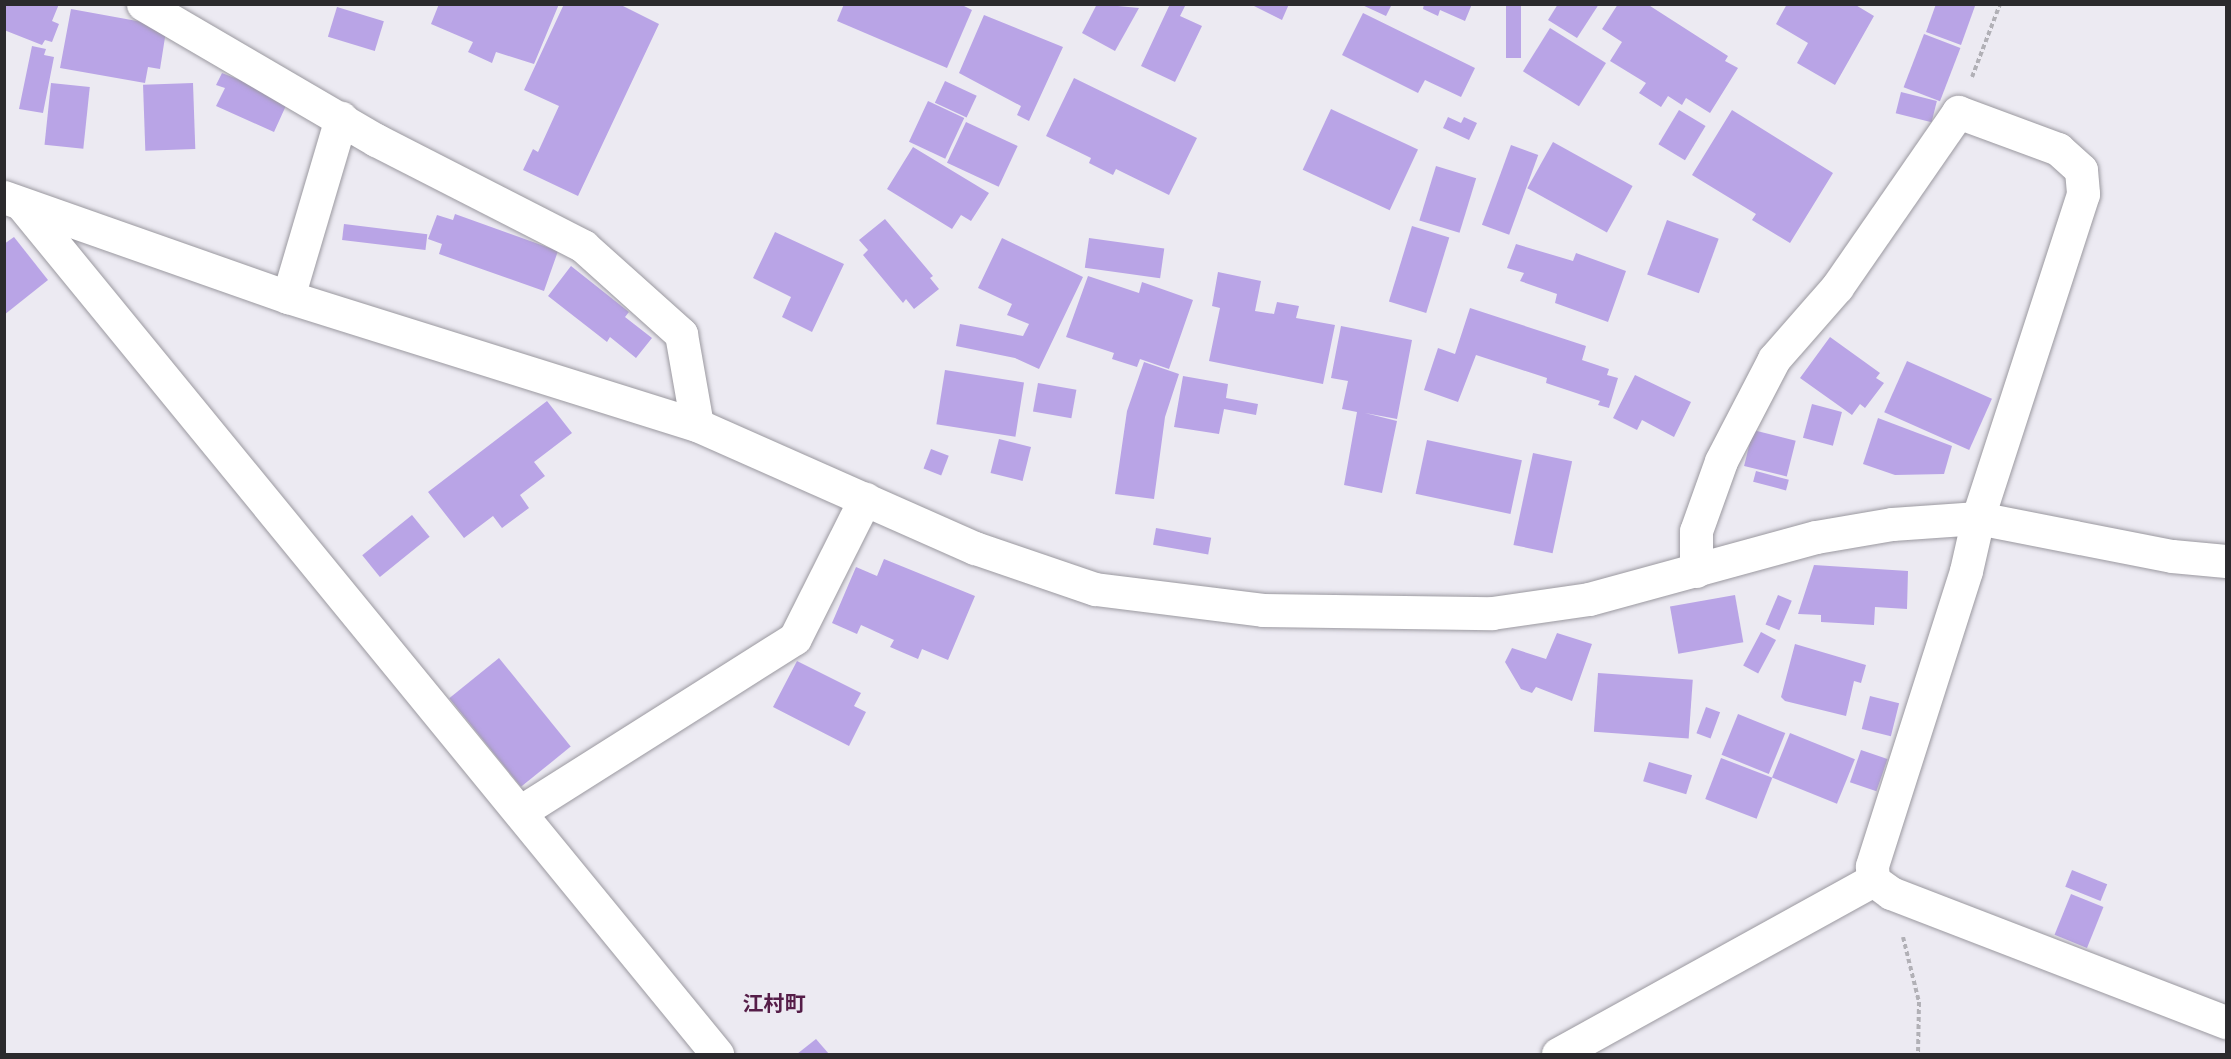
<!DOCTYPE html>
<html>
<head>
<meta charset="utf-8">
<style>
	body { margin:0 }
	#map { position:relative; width:2231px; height:1059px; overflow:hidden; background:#eceaf2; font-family:Barlow,"Noto Sans JP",sans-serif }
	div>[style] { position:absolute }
	.building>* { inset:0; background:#b9a4e6; transform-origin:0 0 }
	.path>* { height:4px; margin-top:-2px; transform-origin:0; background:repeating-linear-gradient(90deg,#b1b0b6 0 4.5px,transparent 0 7.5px) }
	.roads { filter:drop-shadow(0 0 2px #9b99a0) drop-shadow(0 0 2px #9b99a0) }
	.minor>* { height:33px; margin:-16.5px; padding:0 16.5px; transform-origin:16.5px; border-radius:16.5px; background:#fff }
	span { translate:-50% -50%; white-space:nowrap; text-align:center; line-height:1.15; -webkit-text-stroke:5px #eceaf2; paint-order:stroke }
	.quarter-label { font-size:21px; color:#551d48; font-weight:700 }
	.frame { position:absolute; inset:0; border:6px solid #2b2a2d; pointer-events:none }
</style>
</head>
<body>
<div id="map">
	<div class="building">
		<div style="clip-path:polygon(4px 4px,59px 4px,52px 21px,59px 24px,52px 42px,45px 40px,42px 45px,4px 30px)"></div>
		<div style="clip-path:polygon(439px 4px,559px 4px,534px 64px,496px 52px,492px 63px,468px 52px,473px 42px,431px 24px)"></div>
		<div style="clip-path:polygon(564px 4px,619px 4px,659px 24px,578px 196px,523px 170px,533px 149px,538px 152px,559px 106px,524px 90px)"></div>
		<div style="clip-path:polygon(844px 4px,960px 4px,972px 10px,947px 68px,837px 21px)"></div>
		<div style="clip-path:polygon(1097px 4px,1139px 8px,1115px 51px,1082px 33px)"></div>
		<div style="clip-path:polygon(1170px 4px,1186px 4px,1180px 16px,1202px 26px,1175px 82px,1141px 66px)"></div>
		<div style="clip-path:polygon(1250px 4px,1289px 4px,1282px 20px)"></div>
		<div style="clip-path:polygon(1360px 4px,1392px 4px,1386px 16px)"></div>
		<div style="clip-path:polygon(1424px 4px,1472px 4px,1465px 21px,1440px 10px,1438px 16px,1423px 9px)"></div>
		<div style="left:1506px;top:4px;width:15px;height:54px"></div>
		<div style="clip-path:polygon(1558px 4px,1599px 4px,1577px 38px,1548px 20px)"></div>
		<div style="clip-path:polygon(1618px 4px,1647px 4px,1728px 56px,1725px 61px,1738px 68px,1710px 113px,1686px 98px,1682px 105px,1668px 96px,1661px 107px,1639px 93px,1646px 83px,1610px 61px,1622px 42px,1602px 29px)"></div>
		<div style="clip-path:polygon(1787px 4px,1854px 4px,1874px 16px,1835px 85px,1797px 63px,1808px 43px,1776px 24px)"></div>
		<div style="clip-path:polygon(1936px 4px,1975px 6px,1961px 45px,1926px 32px)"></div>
		<div style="left:337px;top:7px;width:49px;height:31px;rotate:17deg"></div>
		<div style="clip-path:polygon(71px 9px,159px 25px,166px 31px,160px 69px,148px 67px,145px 83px,60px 68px)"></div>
		<div style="clip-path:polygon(1363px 13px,1475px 68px,1461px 97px,1425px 80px,1418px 93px,1342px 55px)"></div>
		<div style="clip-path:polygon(984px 15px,1063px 47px,1029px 121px,1017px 115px,1021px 106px,959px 73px)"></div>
		<div style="left:1550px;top:28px;width:66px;height:51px;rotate:32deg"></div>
		<div style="left:1924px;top:34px;width:39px;height:57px;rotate:21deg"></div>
		<div style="clip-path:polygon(32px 46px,46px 49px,44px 55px,54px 57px,43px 113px,19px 109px)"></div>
		<div style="clip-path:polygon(222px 73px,289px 99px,274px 132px,216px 106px,225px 88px,216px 85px)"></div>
		<div style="clip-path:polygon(1074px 78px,1197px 138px,1169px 195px,1116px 169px,1113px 175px,1089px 163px,1091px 158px,1046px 136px)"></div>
		<div style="left:945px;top:81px;width:35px;height:24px;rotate:25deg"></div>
		<div style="left:51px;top:83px;width:39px;height:62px;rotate:6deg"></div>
		<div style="left:193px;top:83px;width:66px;height:50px;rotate:88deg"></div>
		<div style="left:1901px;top:92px;width:37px;height:22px;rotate:14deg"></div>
		<div style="left:928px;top:101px;width:40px;height:45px;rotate:25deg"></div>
		<div style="left:1331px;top:109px;width:96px;height:67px;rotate:25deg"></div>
		<div style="left:1679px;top:110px;width:31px;height:40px;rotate:31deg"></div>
		<div style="clip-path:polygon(1732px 110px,1833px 173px,1790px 243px,1752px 220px,1756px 214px,1692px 175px)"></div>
		<div style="clip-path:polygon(1448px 117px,1461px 123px,1464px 117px,1477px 123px,1469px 140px,1443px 128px)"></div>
		<div style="left:966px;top:122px;width:57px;height:45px;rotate:25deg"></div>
		<div style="left:1553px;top:142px;width:91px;height:53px;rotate:29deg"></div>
		<div style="left:1511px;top:145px;width:29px;height:85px;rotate:20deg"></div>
		<div style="clip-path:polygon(913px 147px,989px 193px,971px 221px,961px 215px,952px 229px,887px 189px)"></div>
		<div style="left:1436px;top:166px;width:42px;height:57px;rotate:17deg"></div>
		<div style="clip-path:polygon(455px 214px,558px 251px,544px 291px,439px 254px,442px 244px,428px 239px,437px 215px,453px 220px)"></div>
		<div style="clip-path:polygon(885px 219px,933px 276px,930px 278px,939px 289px,914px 309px,906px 299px,903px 303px,863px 255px,868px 250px,859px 240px)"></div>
		<div style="left:1667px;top:220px;width:55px;height:58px;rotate:20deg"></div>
		<div style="left:344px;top:224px;width:84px;height:16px;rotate:7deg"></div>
		<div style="left:1412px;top:226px;width:39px;height:79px;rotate:17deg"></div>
		<div style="clip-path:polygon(775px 232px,844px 264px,812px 332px,782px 317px,791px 297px,753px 278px)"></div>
		<div style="clip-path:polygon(14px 237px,48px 280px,4px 315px,4px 244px)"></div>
		<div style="clip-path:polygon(1002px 238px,1083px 277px,1039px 369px,1015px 358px,956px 346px,960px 324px,1023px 336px,1029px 324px,1007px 315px,1012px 304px,978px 288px)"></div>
		<div style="left:1089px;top:238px;width:76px;height:30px;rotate:8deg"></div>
		<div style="clip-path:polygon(1516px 244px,1573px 261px,1576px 253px,1626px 271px,1608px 322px,1555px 303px,1557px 294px,1520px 281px,1524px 273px,1507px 268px)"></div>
		<div style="clip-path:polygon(571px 266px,629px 312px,625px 317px,652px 338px,636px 358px,610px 337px,607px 342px,548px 296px)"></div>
		<div style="clip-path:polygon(1218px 272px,1261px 281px,1255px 311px,1274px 314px,1277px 302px,1299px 306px,1296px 318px,1335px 325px,1323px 384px,1209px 361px,1220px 308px,1212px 306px)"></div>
		<div style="clip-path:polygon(1088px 276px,1139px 293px,1142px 282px,1193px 300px,1169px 369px,1140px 359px,1137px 367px,1112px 359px,1114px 353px,1066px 337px)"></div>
		<div style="clip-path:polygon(1470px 308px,1586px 346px,1582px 360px,1609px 369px,1607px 375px,1618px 378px,1609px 408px,1598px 405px,1600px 401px,1546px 383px,1547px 378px,1476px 355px,1458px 402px,1424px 390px,1438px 348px,1455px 354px)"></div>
		<div style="clip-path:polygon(1341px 326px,1412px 340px,1397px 419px,1365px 413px,1397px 421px,1382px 493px,1344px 485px,1357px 412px,1342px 409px,1348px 381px,1331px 378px)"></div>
		<div style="clip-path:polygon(1830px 337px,1880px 373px,1876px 378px,1884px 383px,1865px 408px,1860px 404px,1852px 415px,1800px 378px)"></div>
		<div style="left:1907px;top:361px;width:93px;height:56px;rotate:24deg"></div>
		<div style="clip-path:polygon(1144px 362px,1179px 374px,1165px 417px,1154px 499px,1115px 494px,1127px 411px)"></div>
		<div style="left:945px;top:370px;width:80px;height:55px;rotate:9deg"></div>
		<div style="clip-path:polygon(1635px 375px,1691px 402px,1674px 437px,1642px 420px,1637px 430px,1613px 418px)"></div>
		<div style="clip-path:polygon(1183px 376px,1228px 384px,1226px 398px,1258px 404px,1256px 415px,1224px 409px,1219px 434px,1174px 427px)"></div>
		<div style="left:1038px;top:383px;width:39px;height:29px;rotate:10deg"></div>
		<div style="clip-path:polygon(547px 401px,572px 433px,534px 462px,545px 476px,520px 495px,529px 508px,502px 528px,493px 516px,464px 538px,428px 492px)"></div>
		<div style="left:1812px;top:404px;width:31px;height:35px;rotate:15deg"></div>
		<div style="clip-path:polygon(1878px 418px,1952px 446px,1944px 474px,1895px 475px,1863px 464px)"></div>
		<div style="left:1753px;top:430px;width:44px;height:37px;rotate:14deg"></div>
		<div style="left:999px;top:439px;width:33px;height:35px;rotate:14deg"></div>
		<div style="left:1427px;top:440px;width:97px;height:55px;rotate:12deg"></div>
		<div style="left:931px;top:449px;width:19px;height:21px;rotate:21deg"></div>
		<div style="left:1533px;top:453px;width:40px;height:94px;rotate:12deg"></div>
		<div style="left:1756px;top:471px;width:34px;height:11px;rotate:15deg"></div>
		<div style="left:412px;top:515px;width:28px;height:64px;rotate:51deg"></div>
		<div style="left:1156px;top:528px;width:56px;height:17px;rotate:10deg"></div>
		<div style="clip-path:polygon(884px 559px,975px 596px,948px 660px,922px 649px,918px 659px,890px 647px,894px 640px,861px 625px,857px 634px,832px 623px,856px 567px,877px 576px)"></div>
		<div style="clip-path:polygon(1814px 565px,1908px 571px,1907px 609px,1875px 607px,1874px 625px,1821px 622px,1821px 615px,1798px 614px)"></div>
		<div style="left:1735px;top:595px;width:48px;height:66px;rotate:80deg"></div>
		<div style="left:1778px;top:595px;width:15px;height:32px;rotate:23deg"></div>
		<div style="left:1761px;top:632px;width:17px;height:38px;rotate:28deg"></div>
		<div style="clip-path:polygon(1557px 633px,1592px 644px,1572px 701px,1536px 687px,1532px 693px,1521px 689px,1505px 662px,1512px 648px,1546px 659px)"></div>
		<div style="clip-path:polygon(1795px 644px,1866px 665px,1861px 683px,1854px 681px,1846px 716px,1785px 701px,1781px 697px)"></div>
		<div style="left:499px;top:658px;width:114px;height:64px;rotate:51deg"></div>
		<div style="clip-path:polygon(797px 661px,861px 693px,854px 706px,866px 712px,849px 746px,773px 707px)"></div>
		<div style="left:1598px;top:673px;width:95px;height:59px;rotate:4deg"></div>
		<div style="left:1870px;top:696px;width:30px;height:34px;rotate:14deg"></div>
		<div style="left:1706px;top:707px;width:15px;height:28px;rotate:20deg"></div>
		<div style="left:1738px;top:714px;width:51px;height:44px;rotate:22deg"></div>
		<div style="left:1790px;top:733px;width:70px;height:48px;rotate:22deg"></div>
		<div style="left:1861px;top:750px;width:28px;height:34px;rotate:19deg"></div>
		<div style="left:1721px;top:758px;width:55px;height:44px;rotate:21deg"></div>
		<div style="left:1649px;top:762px;width:45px;height:20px;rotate:17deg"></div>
		<div style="left:2072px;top:870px;width:38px;height:18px;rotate:22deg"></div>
		<div style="left:2071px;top:894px;width:35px;height:44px;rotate:22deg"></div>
		<div style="clip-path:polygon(816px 1039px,829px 1054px,797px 1054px)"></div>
	</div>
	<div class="path">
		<div style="left:1972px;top:77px;width:78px;rotate:-69deg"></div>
		<div style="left:1903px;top:937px;width:67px;rotate:76.2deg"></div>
		<div style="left:1919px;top:1002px;width:52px;rotate:91.1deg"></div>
	</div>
	<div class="roads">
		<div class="minor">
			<div style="left:143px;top:4px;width:270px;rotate:30.3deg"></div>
			<div style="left:376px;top:140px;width:233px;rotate:27.1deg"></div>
			<div style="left:583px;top:246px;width:132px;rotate:41.9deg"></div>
			<div style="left:681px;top:334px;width:92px;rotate:80deg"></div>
			<div style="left:4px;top:197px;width:301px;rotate:19.4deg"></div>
			<div style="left:288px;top:297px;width:429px;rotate:17.4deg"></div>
			<div style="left:697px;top:425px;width:304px;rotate:23.9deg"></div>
			<div style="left:975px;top:548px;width:127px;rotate:18.9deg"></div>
			<div style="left:1095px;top:589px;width:169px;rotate:7.1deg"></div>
			<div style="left:1263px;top:610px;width:229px;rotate:0.8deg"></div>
			<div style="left:1492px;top:613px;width:98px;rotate:-8.2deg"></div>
			<div style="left:1589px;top:599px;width:235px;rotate:-15.3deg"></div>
			<div style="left:1816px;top:537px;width:77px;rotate:-9.7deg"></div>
			<div style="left:1892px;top:524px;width:86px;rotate:-4deg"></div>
			<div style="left:1978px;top:518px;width:198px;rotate:11.1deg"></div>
			<div style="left:2172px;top:556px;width:54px;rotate:5.3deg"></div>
			<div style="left:23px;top:206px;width:1096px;rotate:50.7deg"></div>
			<div style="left:288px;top:297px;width:187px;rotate:-73.5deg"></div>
			<div style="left:1696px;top:571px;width:40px;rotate:-90deg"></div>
			<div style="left:1696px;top:531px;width:74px;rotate:-70.3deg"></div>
			<div style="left:1721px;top:461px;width:115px;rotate:-62.5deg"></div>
			<div style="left:1774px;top:359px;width:96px;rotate:-48.8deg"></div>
			<div style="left:1837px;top:287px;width:213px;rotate:-55.3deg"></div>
			<div style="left:1958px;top:112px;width:107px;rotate:20.3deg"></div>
			<div style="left:2058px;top:149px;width:31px;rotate:42deg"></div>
			<div style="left:2081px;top:170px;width:24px;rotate:85deg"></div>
			<div style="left:2083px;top:194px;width:341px;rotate:108deg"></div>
			<div style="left:1978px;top:518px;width:54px;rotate:102.8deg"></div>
			<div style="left:1966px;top:571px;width:310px;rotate:107.7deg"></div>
			<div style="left:1872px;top:866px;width:14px;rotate:86deg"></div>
			<div style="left:1873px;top:880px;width:22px;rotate:36deg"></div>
			<div style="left:1891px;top:893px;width:359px;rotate:21.1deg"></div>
			<div style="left:520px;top:812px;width:325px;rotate:-32.3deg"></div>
			<div style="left:795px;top:638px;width:156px;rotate:-63.3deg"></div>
			<div style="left:1558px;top:1054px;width:360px;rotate:-28.9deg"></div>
		</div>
	</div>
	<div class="quarter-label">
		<span style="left:774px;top:1003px">江村町</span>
	</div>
	<div class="frame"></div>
</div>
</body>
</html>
